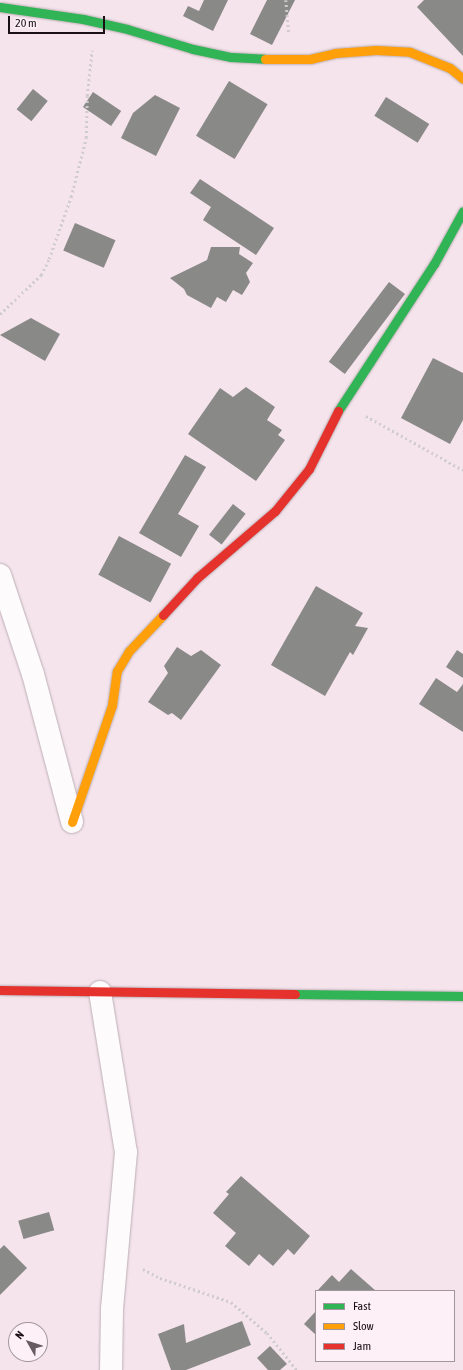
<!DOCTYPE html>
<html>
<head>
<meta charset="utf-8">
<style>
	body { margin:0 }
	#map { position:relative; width:463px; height:1370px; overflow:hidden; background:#f5e4ec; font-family:"Asap Condensed",sans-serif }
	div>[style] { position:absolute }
	.building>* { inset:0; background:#898988; transform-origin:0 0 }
	.path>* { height:2.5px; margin-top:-1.25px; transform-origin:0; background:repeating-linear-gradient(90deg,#d0ccce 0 2px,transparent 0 5px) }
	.roads { filter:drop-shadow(0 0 1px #bcafb5) drop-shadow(0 0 1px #bcafb5) }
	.street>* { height:22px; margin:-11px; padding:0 11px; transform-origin:11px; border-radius:11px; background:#fefbfc }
	.fast>* { height:9px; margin:-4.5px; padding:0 4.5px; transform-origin:4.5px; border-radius:4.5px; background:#30b455 }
	.slow>* { height:9px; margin:-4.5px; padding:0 4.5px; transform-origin:4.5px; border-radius:4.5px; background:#ff9f0a }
	.jam>* { height:9px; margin:-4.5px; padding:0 4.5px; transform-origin:4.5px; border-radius:4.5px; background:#e5322d }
	span { translate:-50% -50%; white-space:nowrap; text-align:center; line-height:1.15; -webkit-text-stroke:4px #fdf0f6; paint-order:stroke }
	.legend { position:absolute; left:315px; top:1290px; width:140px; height:72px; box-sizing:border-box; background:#fdf0f6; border:1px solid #a2969c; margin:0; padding:5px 7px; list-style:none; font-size:12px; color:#1a0f15 }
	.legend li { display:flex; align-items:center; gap:8px; height:20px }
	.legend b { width:20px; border:1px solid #a2969c }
	.north { position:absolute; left:8px; top:1322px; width:40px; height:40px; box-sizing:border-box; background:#fdf0f6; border:1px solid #a2969c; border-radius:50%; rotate:309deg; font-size:11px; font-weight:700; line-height:16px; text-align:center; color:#1a0f15 }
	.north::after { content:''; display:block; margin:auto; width:14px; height:18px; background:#675a60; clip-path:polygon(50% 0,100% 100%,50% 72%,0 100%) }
	.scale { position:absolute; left:8px; top:16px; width:97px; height:18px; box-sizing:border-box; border:2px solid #1a0f15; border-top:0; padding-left:5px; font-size:12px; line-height:14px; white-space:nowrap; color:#1a0f15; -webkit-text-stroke:3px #fdf0f6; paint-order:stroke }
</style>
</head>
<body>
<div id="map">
	<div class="building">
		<div style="clip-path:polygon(204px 0,228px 0,213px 31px,183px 16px,188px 6px,199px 11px)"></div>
		<div style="clip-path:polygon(267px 0,295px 0,272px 45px,250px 34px)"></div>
		<div style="clip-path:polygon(424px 0,463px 0,463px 56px,417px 7px)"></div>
		<div style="left:229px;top:81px;width:45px;height:64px;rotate:31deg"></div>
		<div style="left:33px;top:89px;width:19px;height:26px;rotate:39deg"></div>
		<div style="left:93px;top:92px;width:34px;height:18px;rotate:34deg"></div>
		<div style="clip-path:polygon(155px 95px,180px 108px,156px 156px,121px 138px,133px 113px)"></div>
		<div style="left:386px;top:97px;width:51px;height:22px;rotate:32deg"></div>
		<div style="clip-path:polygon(200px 179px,274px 228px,256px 255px,203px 220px,211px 207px,190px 193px)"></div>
		<div style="left:75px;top:223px;width:44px;height:30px;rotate:23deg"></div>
		<div style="clip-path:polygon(211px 247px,240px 247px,239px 254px,253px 263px,246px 273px,250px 282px,242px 295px,233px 290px,226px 302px,217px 297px,211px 308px,187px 295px,184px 289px,170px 278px,207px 260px)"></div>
		<div style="left:389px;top:282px;width:20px;height:100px;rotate:37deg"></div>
		<div style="clip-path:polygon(31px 318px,60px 334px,45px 361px,0 335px)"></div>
		<div style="clip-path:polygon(433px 358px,463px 373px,463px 420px,450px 444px,401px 418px)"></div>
		<div style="clip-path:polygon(246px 387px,275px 407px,267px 420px,282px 430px,278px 435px,285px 440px,256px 481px,188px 434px,220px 388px,233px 397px)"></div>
		<div style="clip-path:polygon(185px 455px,206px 467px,178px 514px,199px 526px,181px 557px,139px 533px)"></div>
		<div style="left:233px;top:504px;width:16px;height:39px;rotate:38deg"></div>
		<div style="left:119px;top:536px;width:59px;height:44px;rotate:28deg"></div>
		<div style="clip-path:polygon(316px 586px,363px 613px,355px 626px,368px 628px,353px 655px,350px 652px,325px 696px,271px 665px)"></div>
		<div style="clip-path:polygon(177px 647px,191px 656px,201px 650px,221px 665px,181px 720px,172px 713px,168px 715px,148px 702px,168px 673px,164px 666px)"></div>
		<div style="clip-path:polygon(457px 650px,463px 654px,463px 678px,446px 667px)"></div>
		<div style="clip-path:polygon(436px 678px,457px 692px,463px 684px,463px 732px,419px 704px)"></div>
		<div style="clip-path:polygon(241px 1176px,310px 1236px,294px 1255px,288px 1249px,273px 1266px,259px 1254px,249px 1266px,225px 1246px,236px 1233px,213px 1213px,229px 1194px,226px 1192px)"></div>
		<div style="left:49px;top:1212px;width:19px;height:32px;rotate:74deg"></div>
		<div style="clip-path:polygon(4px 1245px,27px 1268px,0 1295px,0 1249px)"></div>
		<div style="clip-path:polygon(351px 1269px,376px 1291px,317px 1291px,332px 1275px,339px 1282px)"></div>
		<div style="clip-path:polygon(316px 1311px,316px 1335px,304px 1324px)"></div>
		<div style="clip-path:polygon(242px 1321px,251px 1345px,186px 1370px,171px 1370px,158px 1334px,184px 1324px,186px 1343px)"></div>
		<div style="clip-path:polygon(270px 1346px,287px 1364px,280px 1370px,268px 1370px,257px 1358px)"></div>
	</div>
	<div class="path">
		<div style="left:286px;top:0;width:33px;rotate:85deg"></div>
		<div style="left:0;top:314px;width:57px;rotate:-43.6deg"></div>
		<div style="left:41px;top:275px;width:18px;rotate:-63deg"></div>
		<div style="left:49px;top:259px;width:66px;rotate:-70.5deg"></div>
		<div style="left:71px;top:197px;width:61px;rotate:-75.7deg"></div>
		<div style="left:86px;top:138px;width:42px;rotate:-88.6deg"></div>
		<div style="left:87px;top:96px;width:46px;rotate:-83.8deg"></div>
		<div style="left:366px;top:416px;width:111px;rotate:29.1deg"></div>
		<div style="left:143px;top:1269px;width:19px;rotate:28deg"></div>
		<div style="left:160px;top:1278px;width:75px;rotate:18.7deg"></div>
		<div style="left:231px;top:1302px;width:48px;rotate:40.7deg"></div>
		<div style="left:267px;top:1333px;width:48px;rotate:51deg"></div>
	</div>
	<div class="roads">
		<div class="street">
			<div style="left:0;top:575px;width:104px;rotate:71.6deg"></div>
			<div style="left:33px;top:674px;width:153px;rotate:75.2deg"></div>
			<div style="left:100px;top:992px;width:162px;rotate:80.8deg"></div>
			<div style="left:126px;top:1152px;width:158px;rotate:95.1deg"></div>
			<div style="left:112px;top:1309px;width:61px;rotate:90.9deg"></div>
		</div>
		<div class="fast">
			<div style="left:0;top:7px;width:84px;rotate:8.2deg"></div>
			<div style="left:83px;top:19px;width:45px;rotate:12.8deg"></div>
			<div style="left:127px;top:29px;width:69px;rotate:16.9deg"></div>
			<div style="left:193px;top:49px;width:39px;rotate:12deg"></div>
			<div style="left:231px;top:57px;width:34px;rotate:3deg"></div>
			<div style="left:338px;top:411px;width:176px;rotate:-56.9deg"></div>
			<div style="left:434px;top:264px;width:60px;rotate:-61.3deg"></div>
			<div style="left:295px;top:994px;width:168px;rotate:0.7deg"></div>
		</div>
		<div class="slow">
			<div style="left:265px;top:59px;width:45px"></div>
			<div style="left:310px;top:59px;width:26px;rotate:-13deg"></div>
			<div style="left:335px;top:53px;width:41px;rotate:-4.2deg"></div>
			<div style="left:376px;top:50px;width:34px;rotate:3deg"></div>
			<div style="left:410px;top:52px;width:43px;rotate:21.8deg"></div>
			<div style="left:450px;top:68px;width:17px;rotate:40deg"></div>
			<div style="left:72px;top:822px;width:124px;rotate:-71.1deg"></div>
			<div style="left:112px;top:705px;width:34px;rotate:-82deg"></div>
			<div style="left:117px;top:671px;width:23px;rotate:-59deg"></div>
			<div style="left:129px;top:651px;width:50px;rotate:-46.6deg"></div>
		</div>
		<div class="jam">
			<div style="left:163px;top:615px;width:50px;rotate:-47.4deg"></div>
			<div style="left:197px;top:578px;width:103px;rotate:-40.7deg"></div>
			<div style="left:275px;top:511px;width:54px;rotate:-51deg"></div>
			<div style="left:309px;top:469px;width:65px;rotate:-63.4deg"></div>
			<div style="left:0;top:990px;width:295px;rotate:0.8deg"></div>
		</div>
	</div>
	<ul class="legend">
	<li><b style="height:5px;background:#30b455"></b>Fast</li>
	<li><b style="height:5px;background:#ff9f0a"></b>Slow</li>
	<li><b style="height:5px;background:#e5322d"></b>Jam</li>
	</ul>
	<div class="north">N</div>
	<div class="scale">20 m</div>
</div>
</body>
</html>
